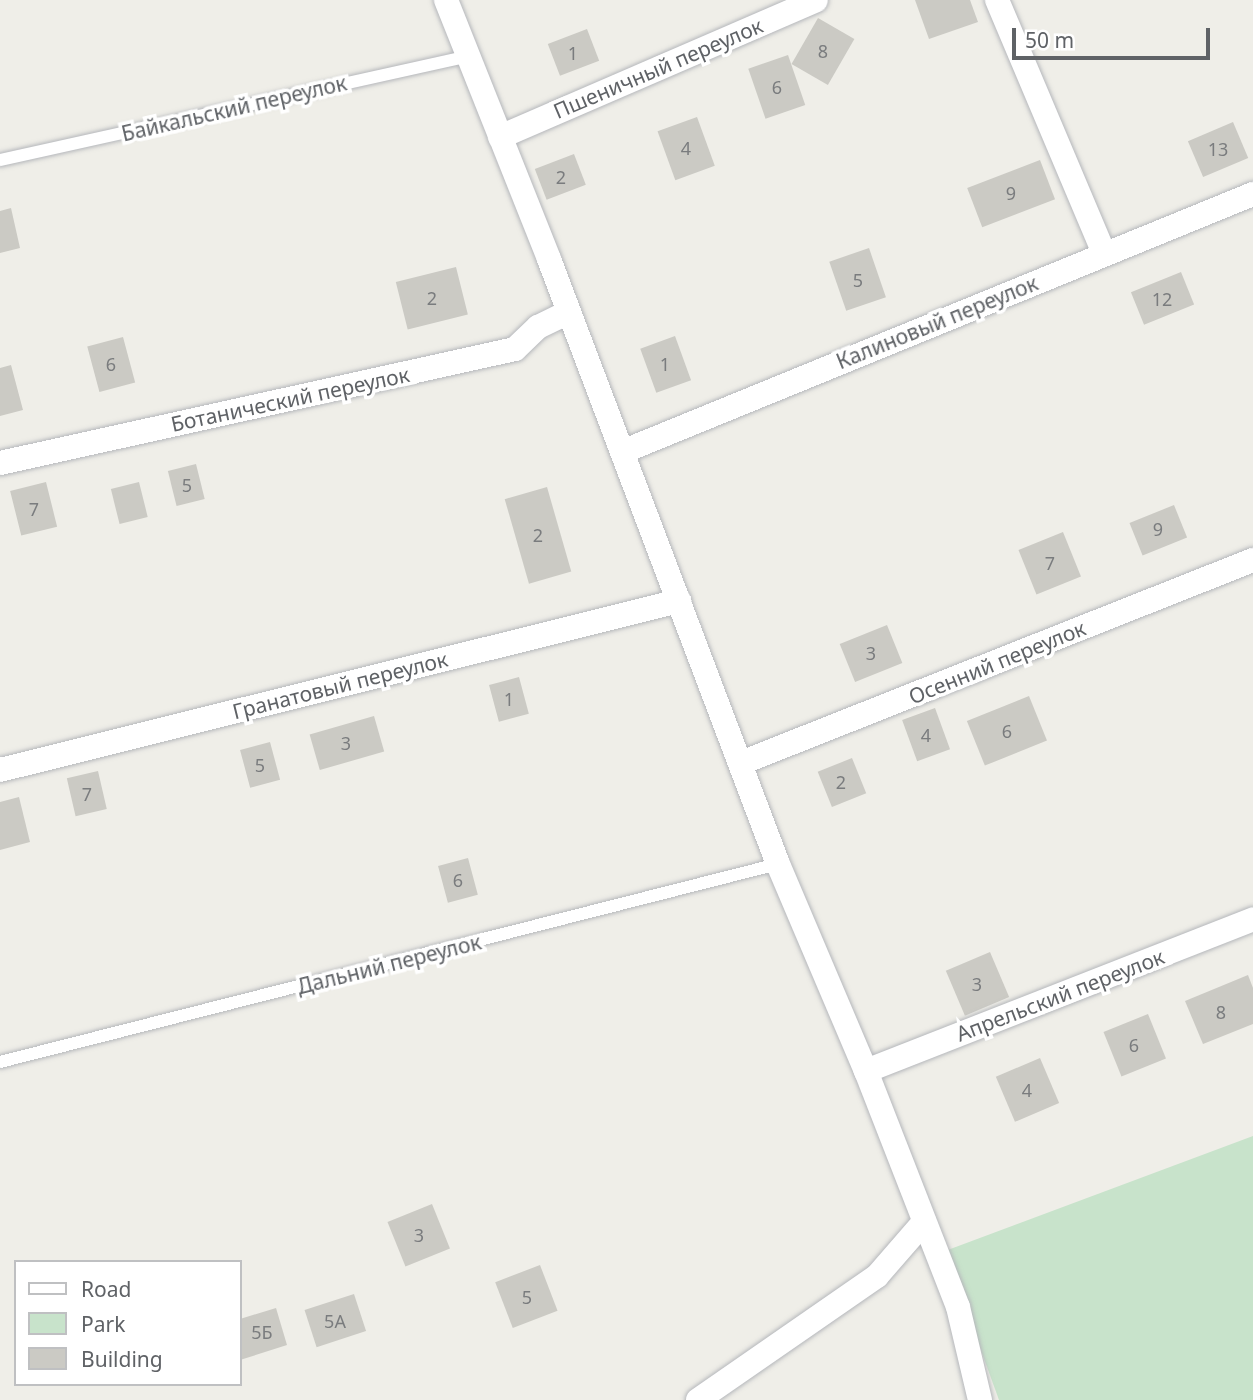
<!DOCTYPE html>
<html>
<head>
<meta charset="utf-8">
<style>
	body { margin:0 }
	#map { position:relative; width:1253px; height:1400px; overflow:hidden; background:#efeee8; font-family:"Noto Sans",sans-serif }
	div>[style] { position:absolute }
	.green>* { inset:0; background:#c8e3cb }
	.building>* { inset:0; background:#cbcac4; transform-origin:0 0 }
	.roads { filter:drop-shadow(0 0 2px #b5b7bb) drop-shadow(0 0 2px #b5b7bb) }
	.lane>* { height:12px; margin:-6px; padding:0 6px; transform-origin:6px; border-radius:6px; background:#fff }
	.street>* { height:24px; margin:-12px; padding:0 12px; transform-origin:12px; border-radius:12px; background:#fff }
	span { translate:-50% -50%; white-space:nowrap; text-align:center; line-height:1.15; -webkit-text-stroke:7px #fff; paint-order:stroke }
	.number-label { font-size:18px; color:#7a7c7e }
	.number-label span { -webkit-text-stroke-width:0 }
	.street-label { font-size:21px; color:#5f6266 }
	.legend { position:absolute; left:14px; top:1260px; width:228px; height:126px; box-sizing:border-box; background:#fff; border:2px solid #bfc0c2; margin:0; padding:9px 12px; list-style:none; font-size:21px; color:#5f6266 }
	.legend li { display:flex; align-items:center; gap:14px; height:35px }
	.legend b { width:35px; border:2px solid #bfc0c2 }
	.scale { position:absolute; left:1012px; top:28px; width:198px; height:32px; box-sizing:border-box; border:4px solid #5f6266; border-top:0; padding-left:9px; font-size:21px; line-height:24px; white-space:nowrap; color:#5f6266; -webkit-text-stroke:5px #fff; paint-order:stroke }
</style>
</head>
<body>
<div id="map">
	<div class="green">
		<div style="clip-path:polygon(1253px 1136px,1253px 1400px,999px 1400px,945px 1251px)"></div>
	</div>
	<div class="building">
		<div style="clip-path:polygon(915px 0,970px 0,978px 22px,929px 39px)"></div>
		<div style="left:818px;top:18px;width:42px;height:53px;rotate:30deg"></div>
		<div style="left:587px;top:29px;width:34px;height:42px;rotate:69deg"></div>
		<div style="left:788px;top:55px;width:53px;height:42px;rotate:71deg"></div>
		<div style="left:697px;top:117px;width:52px;height:42px;rotate:70deg"></div>
		<div style="left:1233px;top:122px;width:39px;height:49px;rotate:67deg"></div>
		<div style="left:574px;top:154px;width:33px;height:42px;rotate:69deg"></div>
		<div style="left:1040px;top:160px;width:42px;height:78px;rotate:69deg"></div>
		<div style="clip-path:polygon(11px 208px,20px 248px,0 253px,0 211px)"></div>
		<div style="left:869px;top:248px;width:52px;height:42px;rotate:71deg"></div>
		<div style="left:456px;top:267px;width:49px;height:62px;rotate:76deg"></div>
		<div style="left:1181px;top:272px;width:35px;height:54px;rotate:68deg"></div>
		<div style="left:675px;top:336px;width:47px;height:37px;rotate:70deg"></div>
		<div style="left:123px;top:337px;width:47px;height:37px;rotate:75deg"></div>
		<div style="clip-path:polygon(11px 365px,23px 410px,0 416px,0 368px)"></div>
		<div style="left:196px;top:464px;width:36px;height:29px;rotate:76deg"></div>
		<div style="left:46px;top:482px;width:46px;height:37px;rotate:76deg"></div>
		<div style="left:139px;top:482px;width:36px;height:29px;rotate:76deg"></div>
		<div style="left:547px;top:487px;width:88px;height:44px;rotate:74deg"></div>
		<div style="left:1174px;top:505px;width:35px;height:48px;rotate:68deg"></div>
		<div style="left:1063px;top:532px;width:48px;height:48px;rotate:68deg"></div>
		<div style="left:887px;top:625px;width:41px;height:51px;rotate:68deg"></div>
		<div style="left:519px;top:677px;width:38px;height:31px;rotate:75deg"></div>
		<div style="left:1029px;top:696px;width:48px;height:67px;rotate:68deg"></div>
		<div style="left:935px;top:708px;width:44px;height:35px;rotate:70deg"></div>
		<div style="left:374px;top:716px;width:37px;height:67px;rotate:74deg"></div>
		<div style="left:270px;top:742px;width:39px;height:31px;rotate:75deg"></div>
		<div style="left:852px;top:758px;width:38px;height:37px;rotate:68deg"></div>
		<div style="left:98px;top:771px;width:39px;height:32px;rotate:77deg"></div>
		<div style="clip-path:polygon(19px 797px,30px 842px,0 850px,0 802px)"></div>
		<div style="left:468px;top:858px;width:38px;height:31px;rotate:75deg"></div>
		<div style="left:990px;top:952px;width:49px;height:48px;rotate:67deg"></div>
		<div style="clip-path:polygon(1248px 975px,1253px 988px,1253px 1024px,1203px 1044px,1185px 1001px)"></div>
		<div style="left:1148px;top:1014px;width:48px;height:48px;rotate:68deg"></div>
		<div style="left:1040px;top:1058px;width:49px;height:48px;rotate:67deg"></div>
		<div style="left:432px;top:1204px;width:48px;height:48px;rotate:68deg"></div>
		<div style="left:540px;top:1265px;width:49px;height:48px;rotate:69deg"></div>
		<div style="left:354px;top:1294px;width:39px;height:52px;rotate:72deg"></div>
		<div style="clip-path:polygon(276px 1308px,287px 1345px,240px 1360px,240px 1319px)"></div>
	</div>
	<div class="roads">
		<div class="lane">
			<div style="left:0;top:160px;width:480px;rotate:-12.5deg"></div>
			<div style="left:0;top:1062px;width:803px;rotate:-14.28deg"></div>
		</div>
		<div class="street">
			<div style="left:446px;top:0;width:279px;rotate:68.3deg"></div>
			<div style="left:549px;top:259px;width:647px;rotate:69.27deg"></div>
			<div style="left:778px;top:864px;width:225px;rotate:67deg"></div>
			<div style="left:866px;top:1071px;width:253px;rotate:68.7deg"></div>
			<div style="left:958px;top:1307px;width:96px;rotate:76.7deg"></div>
			<div style="left:997px;top:0;width:275px;rotate:67.1deg"></div>
			<div style="left:500px;top:137px;width:344px;rotate:-23.4deg"></div>
			<div style="left:622px;top:452px;width:682px;rotate:-22.24deg"></div>
			<div style="left:0;top:463px;width:527px;rotate:-12.48deg"></div>
			<div style="left:515px;top:349px;width:32px;rotate:-44deg"></div>
			<div style="left:538px;top:327px;width:34px;rotate:-26deg"></div>
			<div style="left:741px;top:763px;width:551px;rotate:-21.63deg"></div>
			<div style="left:0;top:770px;width:700px;rotate:-13.98deg"></div>
			<div style="left:866px;top:1071px;width:416px;rotate:-21.4deg"></div>
			<div style="left:698px;top:1400px;width:218px;rotate:-34.7deg"></div>
			<div style="left:877px;top:1276px;width:72px;rotate:-49deg"></div>
		</div>
	</div>
	<div class="number-label">
		<span style="left:823px;top:51px">8</span>
		<span style="left:573px;top:53px">1</span>
		<span style="left:777px;top:87px">6</span>
		<span style="left:686px;top:148px">4</span>
		<span style="left:1218px;top:149px">13</span>
		<span style="left:561px;top:177px">2</span>
		<span style="left:1011px;top:193px">9</span>
		<span style="left:858px;top:280px">5</span>
		<span style="left:432px;top:298px">2</span>
		<span style="left:1162px;top:299px">12</span>
		<span style="left:111px;top:364px">6</span>
		<span style="left:665px;top:364px">1</span>
		<span style="left:187px;top:485px">5</span>
		<span style="left:34px;top:509px">7</span>
		<span style="left:1158px;top:529px">9</span>
		<span style="left:538px;top:535px">2</span>
		<span style="left:1050px;top:563px">7</span>
		<span style="left:871px;top:653px">3</span>
		<span style="left:509px;top:699px">1</span>
		<span style="left:1007px;top:731px">6</span>
		<span style="left:926px;top:735px">4</span>
		<span style="left:346px;top:743px">3</span>
		<span style="left:260px;top:765px">5</span>
		<span style="left:841px;top:782px">2</span>
		<span style="left:87px;top:794px">7</span>
		<span style="left:458px;top:880px">6</span>
		<span style="left:977px;top:984px">3</span>
		<span style="left:1221px;top:1012px">8</span>
		<span style="left:1134px;top:1045px">6</span>
		<span style="left:1027px;top:1090px">4</span>
		<span style="left:419px;top:1235px">3</span>
		<span style="left:527px;top:1297px">5</span>
		<span style="left:335px;top:1321px">5А</span>
		<span style="left:262px;top:1332px">5Б</span>
	</div>
	<div class="street-label">
		<span style="left:658px;top:68px;rotate:-23deg">Пшеничный переулок</span>
		<span style="left:234px;top:108px;rotate:-13deg">Байкальский переулок</span>
		<span style="left:937px;top:322px;rotate:-22deg">Калиновый переулок</span>
		<span style="left:290px;top:399px;rotate:-12deg">Ботанический переулок</span>
		<span style="left:997px;top:662px;rotate:-22deg">Осенний переулок</span>
		<span style="left:340px;top:685px;rotate:-14deg">Гранатовый переулок</span>
		<span style="left:389px;top:964px;rotate:-14deg">Дальний переулок</span>
		<span style="left:1060px;top:995px;rotate:-21deg">Апрельский переулок</span>
	</div>
	<ul class="legend">
	<li><b style="height:9px;background:#fff"></b>Road</li>
	<li><b style="height:19px;background:#c8e3cb"></b>Park</li>
	<li><b style="height:19px;background:#cbcac4"></b>Building</li>
	</ul>
	<div class="scale">50 m</div>
</div>
</body>
</html>
